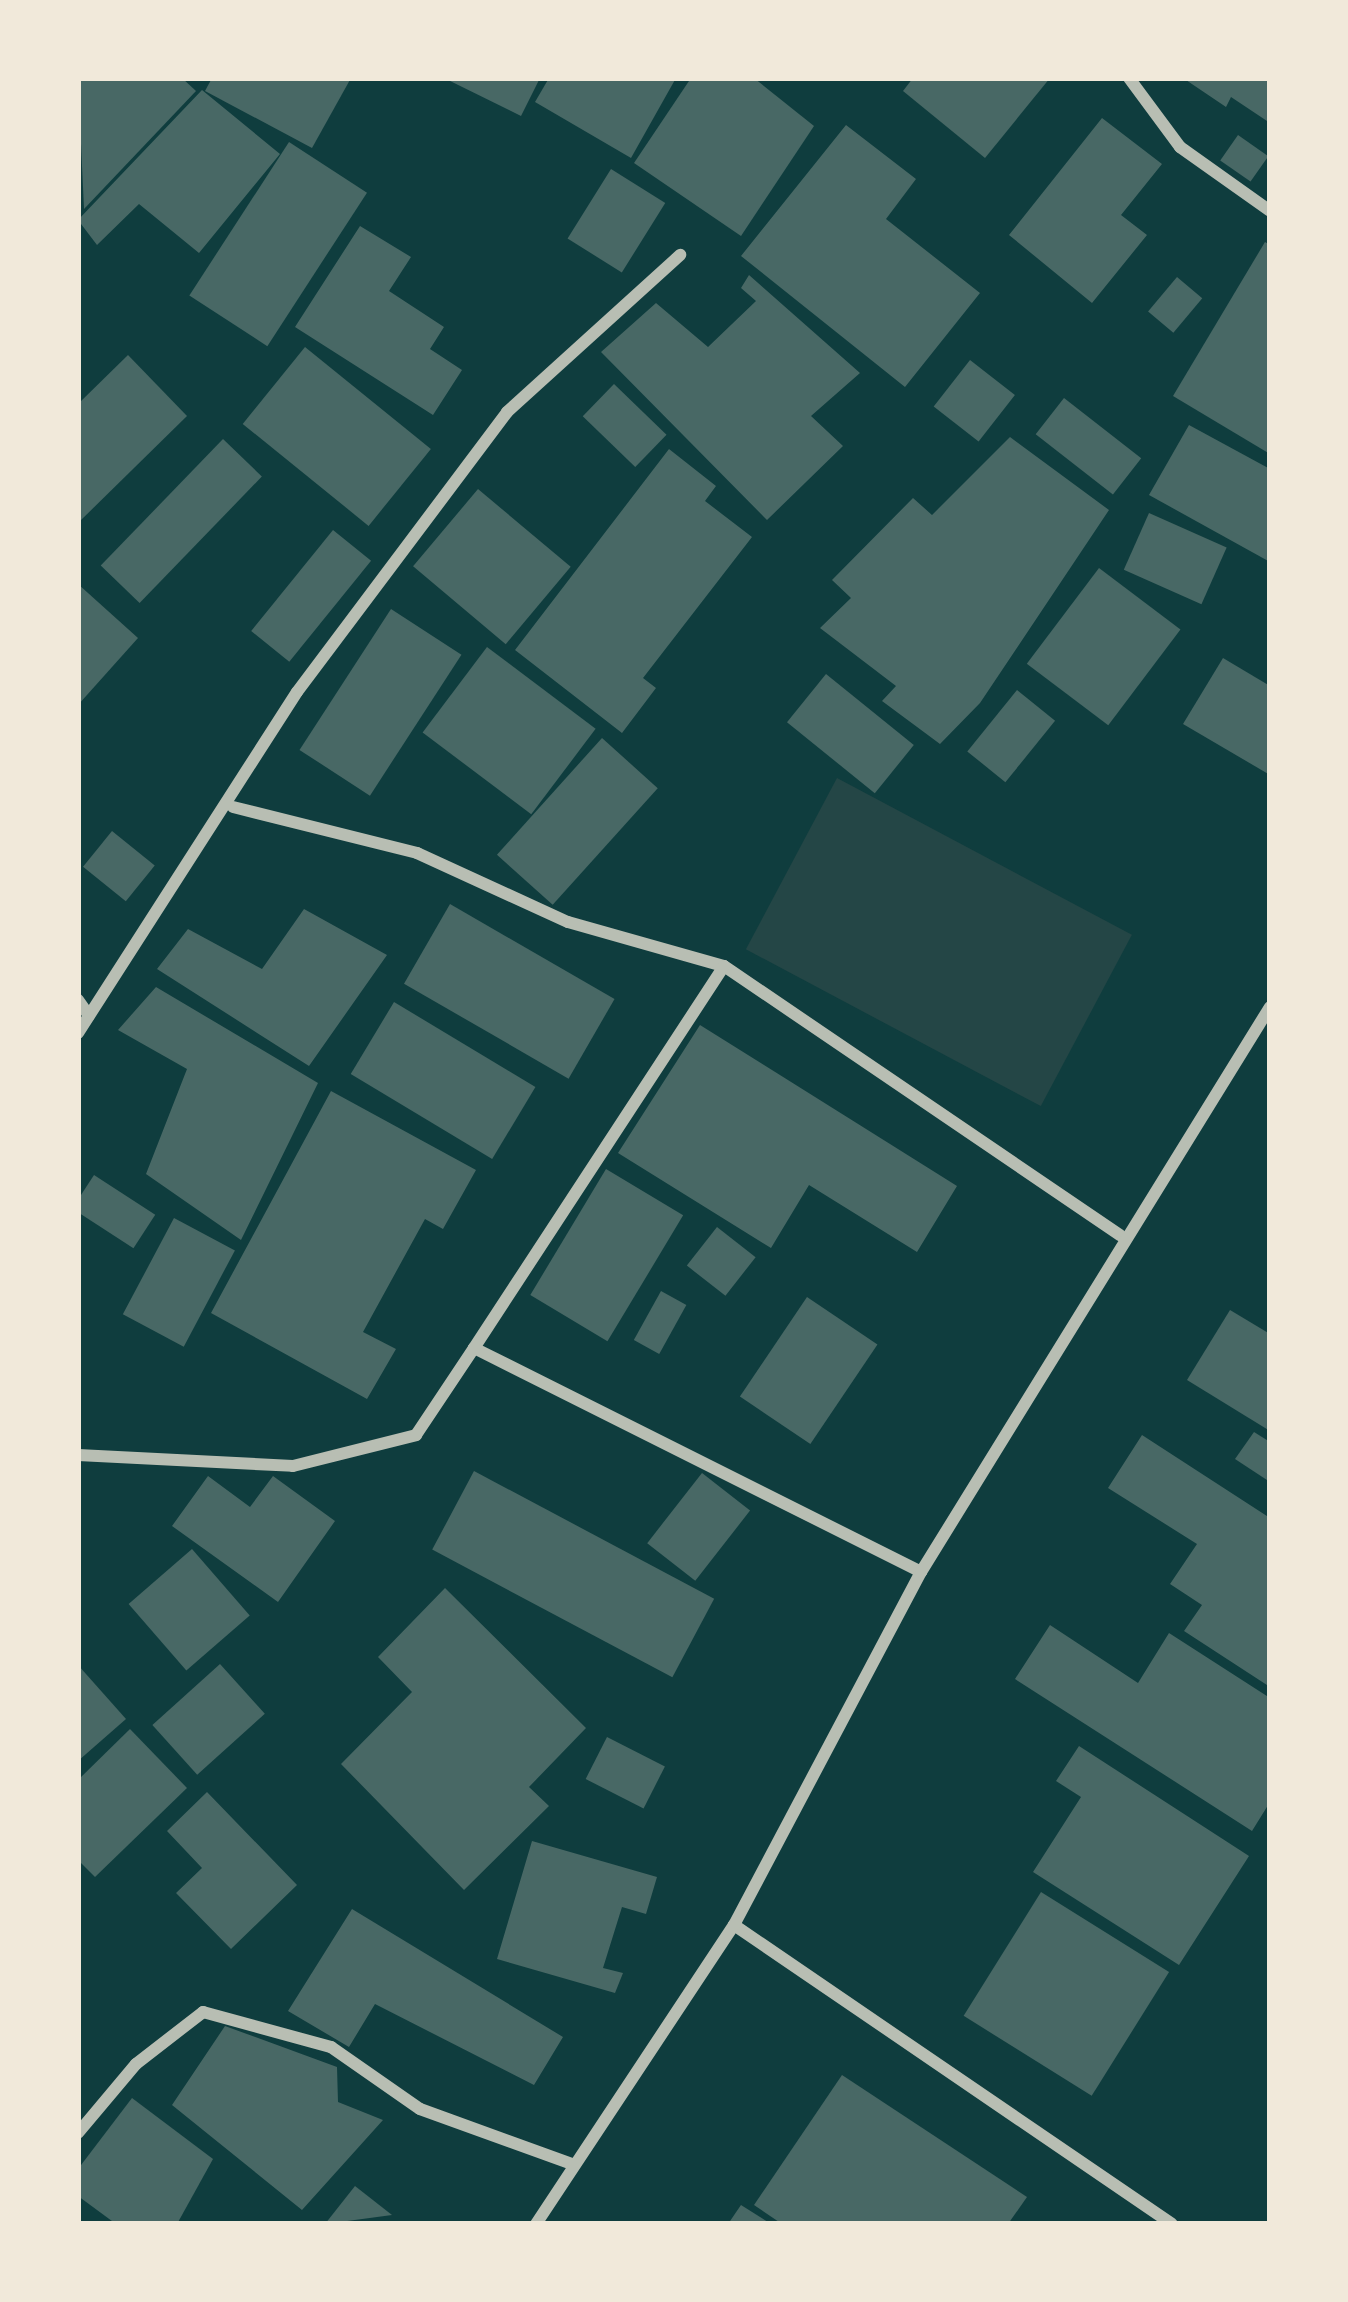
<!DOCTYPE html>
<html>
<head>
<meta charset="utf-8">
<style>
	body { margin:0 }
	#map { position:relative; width:1348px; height:2302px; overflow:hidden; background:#0f3d3e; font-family:"Roboto Serif",serif }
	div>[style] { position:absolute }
	.green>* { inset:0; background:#244646; transform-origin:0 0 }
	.building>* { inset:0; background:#486865; transform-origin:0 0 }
	.minor>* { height:12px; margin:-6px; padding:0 6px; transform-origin:6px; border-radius:6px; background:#b8beb3 }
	span { translate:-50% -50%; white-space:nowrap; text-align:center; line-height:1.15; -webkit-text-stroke:12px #f1e9da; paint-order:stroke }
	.frame { position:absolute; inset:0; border:81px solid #f1e9da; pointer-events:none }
</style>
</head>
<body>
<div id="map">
	<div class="green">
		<div style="left:837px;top:778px;width:334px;height:194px;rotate:28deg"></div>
	</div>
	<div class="building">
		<div style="clip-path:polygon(78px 78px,182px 78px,196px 91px,84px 209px)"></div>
		<div style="clip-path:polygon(212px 78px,351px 78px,312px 148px,205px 91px)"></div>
		<div style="clip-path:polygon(444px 78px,540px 78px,521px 116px)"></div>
		<div style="clip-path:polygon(549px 78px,676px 78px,631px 158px,535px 102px)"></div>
		<div style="clip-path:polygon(691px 78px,754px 78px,814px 126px,741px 236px,634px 163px)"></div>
		<div style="clip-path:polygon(913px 78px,1050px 78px,985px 158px,903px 91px)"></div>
		<div style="clip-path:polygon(1183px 78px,1270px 78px,1270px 123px,1231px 97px,1226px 107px)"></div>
		<div style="clip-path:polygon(202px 90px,280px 154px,199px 253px,139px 204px,97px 245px,78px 220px)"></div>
		<div style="clip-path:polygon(1102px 118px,1162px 164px,1121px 215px,1147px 235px,1092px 303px,1009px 235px)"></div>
		<div style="clip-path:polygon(846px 125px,916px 179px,886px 219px,980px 293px,905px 387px,741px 256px)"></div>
		<div style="left:1238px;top:135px;width:37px;height:31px;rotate:35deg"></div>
		<div style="left:289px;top:142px;width:93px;height:183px;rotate:33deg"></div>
		<div style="left:611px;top:169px;width:64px;height:82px;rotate:32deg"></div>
		<div style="clip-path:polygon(360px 226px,411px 257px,389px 291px,444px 327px,430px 349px,462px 370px,433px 415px,295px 327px)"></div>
		<div style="clip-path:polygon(1265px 242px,1270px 245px,1270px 454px,1173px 396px)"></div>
		<div style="clip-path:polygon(749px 275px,860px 373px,811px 416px,843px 446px,767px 520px,601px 352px,656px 303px,708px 347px,756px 301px,741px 288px)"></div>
		<div style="left:1177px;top:277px;width:33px;height:45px;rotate:40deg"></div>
		<div style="left:305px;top:347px;width:162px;height:99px;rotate:39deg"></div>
		<div style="clip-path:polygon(128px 355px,187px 416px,78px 523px,78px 404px)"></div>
		<div style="left:970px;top:360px;width:57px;height:59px;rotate:38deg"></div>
		<div style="left:614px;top:384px;width:73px;height:45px;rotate:44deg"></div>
		<div style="left:1064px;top:398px;width:98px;height:46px;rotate:38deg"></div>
		<div style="clip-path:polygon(1189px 425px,1270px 469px,1270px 562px,1149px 495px)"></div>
		<div style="clip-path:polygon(1010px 437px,1109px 510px,980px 703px,940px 744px,882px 701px,896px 686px,820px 628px,851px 598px,832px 580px,913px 498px,932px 515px)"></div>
		<div style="left:223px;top:439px;width:54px;height:176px;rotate:44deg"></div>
		<div style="clip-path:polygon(669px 449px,716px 486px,705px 501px,752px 537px,643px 678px,656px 688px,622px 733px,515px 650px)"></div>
		<div style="left:478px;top:489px;width:121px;height:101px;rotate:40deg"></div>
		<div style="left:1149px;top:513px;width:85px;height:62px;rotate:24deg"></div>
		<div style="left:333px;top:530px;width:49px;height:130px;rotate:39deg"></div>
		<div style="left:1099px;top:568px;width:102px;height:120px;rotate:37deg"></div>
		<div style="clip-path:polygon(78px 584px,138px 638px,78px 705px)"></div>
		<div style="left:391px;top:609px;width:84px;height:168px;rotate:33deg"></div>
		<div style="left:487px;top:647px;width:136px;height:107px;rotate:37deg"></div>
		<div style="clip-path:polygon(1223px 658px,1270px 686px,1270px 775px,1183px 724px)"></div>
		<div style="left:826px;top:674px;width:113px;height:62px;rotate:39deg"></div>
		<div style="left:1017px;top:690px;width:49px;height:79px;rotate:39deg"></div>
		<div style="left:602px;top:738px;width:75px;height:157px;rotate:42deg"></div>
		<div style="left:112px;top:831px;width:55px;height:46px;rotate:39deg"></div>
		<div style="left:450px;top:904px;width:190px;height:92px;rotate:30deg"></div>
		<div style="clip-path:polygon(304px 909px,387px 955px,309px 1066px,157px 969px,188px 929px,262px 969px)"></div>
		<div style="clip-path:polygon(156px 987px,318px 1083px,241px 1240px,146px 1174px,187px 1069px,118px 1030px)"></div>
		<div style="left:394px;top:1002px;width:165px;height:84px;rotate:31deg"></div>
		<div style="clip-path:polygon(700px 1025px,957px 1186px,917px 1252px,809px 1185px,771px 1248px,618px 1153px)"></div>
		<div style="clip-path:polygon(331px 1091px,476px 1170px,443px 1229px,425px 1219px,363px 1332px,396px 1349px,367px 1399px,211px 1313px)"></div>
		<div style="left:606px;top:1169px;width:90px;height:147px;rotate:31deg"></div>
		<div style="left:94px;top:1175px;width:73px;height:40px;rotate:33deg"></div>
		<div style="left:174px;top:1218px;width:69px;height:109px;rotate:28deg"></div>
		<div style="left:717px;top:1227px;width:49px;height:49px;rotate:38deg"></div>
		<div style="left:661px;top:1291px;width:29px;height:56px;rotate:29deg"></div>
		<div style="left:807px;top:1297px;width:85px;height:120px;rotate:34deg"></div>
		<div style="clip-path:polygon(1230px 1310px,1270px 1334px,1270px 1431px,1187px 1380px)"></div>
		<div style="clip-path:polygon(1254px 1432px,1270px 1442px,1270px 1482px,1235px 1459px)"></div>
		<div style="clip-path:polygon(1142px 1435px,1270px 1518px,1270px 1687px,1184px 1631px,1202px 1605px,1170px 1584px,1197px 1544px,1108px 1488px)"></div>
		<div style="left:474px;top:1471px;width:272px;height:89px;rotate:28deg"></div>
		<div style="left:702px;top:1473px;width:61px;height:89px;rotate:38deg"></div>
		<div style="clip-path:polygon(208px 1476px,250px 1507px,273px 1476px,335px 1521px,278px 1602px,172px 1526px)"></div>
		<div style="left:192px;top:1549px;width:88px;height:84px;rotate:49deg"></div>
		<div style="clip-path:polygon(445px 1588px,586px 1728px,529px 1787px,549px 1806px,464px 1890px,341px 1764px,412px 1692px,378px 1657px)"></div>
		<div style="clip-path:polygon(1050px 1625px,1138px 1683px,1169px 1633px,1270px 1698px,1270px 1802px,1252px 1831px,1015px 1679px)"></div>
		<div style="left:220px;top:1664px;width:67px;height:91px;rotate:48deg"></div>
		<div style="clip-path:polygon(78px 1665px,126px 1719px,78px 1761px)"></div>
		<div style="clip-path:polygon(130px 1729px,187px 1788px,95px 1877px,78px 1860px,78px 1780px)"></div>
		<div style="left:607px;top:1737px;width:65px;height:47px;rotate:27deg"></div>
		<div style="clip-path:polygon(1079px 1746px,1249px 1856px,1179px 1965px,1033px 1872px,1081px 1797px,1056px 1781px)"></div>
		<div style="clip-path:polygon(207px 1792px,297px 1885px,231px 1949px,176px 1893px,202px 1868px,167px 1831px)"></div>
		<div style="clip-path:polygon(532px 1841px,657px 1877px,646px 1914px,622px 1907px,603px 1968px,623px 1973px,615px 1993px,497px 1959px)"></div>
		<div style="left:1041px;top:1892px;width:151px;height:146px;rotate:32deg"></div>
		<div style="clip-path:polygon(352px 1909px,563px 2037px,534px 2085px,375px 2004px,349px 2047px,288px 2011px)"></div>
		<div style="clip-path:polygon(225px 2026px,337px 2067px,338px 2102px,383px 2120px,302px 2210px,172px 2105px)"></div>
		<div style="clip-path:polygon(842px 2075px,1027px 2197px,1008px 2224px,782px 2224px,754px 2205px)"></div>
		<div style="clip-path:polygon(132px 2098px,213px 2159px,177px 2224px,116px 2224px,78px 2196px,78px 2169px)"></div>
		<div style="clip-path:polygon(355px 2186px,392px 2215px,325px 2224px)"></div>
		<div style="clip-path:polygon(741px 2205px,771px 2224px,728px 2224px)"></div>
	</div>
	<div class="minor">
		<div style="left:1129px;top:78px;width:86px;rotate:53.5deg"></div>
		<div style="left:1180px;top:147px;width:110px;rotate:35.4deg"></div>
		<div style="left:233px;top:807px;width:190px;rotate:14deg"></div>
		<div style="left:417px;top:853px;width:166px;rotate:24.6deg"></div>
		<div style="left:568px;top:922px;width:162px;rotate:15.8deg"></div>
		<div style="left:724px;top:966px;width:479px;rotate:34.2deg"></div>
		<div style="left:724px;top:966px;width:457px;rotate:123.2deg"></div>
		<div style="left:474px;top:1348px;width:500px;rotate:26.6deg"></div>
		<div style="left:78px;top:1000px;width:19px;rotate:55deg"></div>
		<div style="left:78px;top:1033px;width:405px;rotate:-57.3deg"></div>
		<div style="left:297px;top:692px;width:350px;rotate:-53.1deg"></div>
		<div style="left:507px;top:412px;width:234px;rotate:-42.2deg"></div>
		<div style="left:78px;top:1455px;width:215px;rotate:2.9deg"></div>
		<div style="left:293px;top:1466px;width:127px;rotate:-14.1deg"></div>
		<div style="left:416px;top:1435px;width:105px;rotate:-56.3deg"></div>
		<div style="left:734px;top:1925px;width:530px;rotate:34.32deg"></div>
		<div style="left:78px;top:2133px;width:90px;rotate:-50deg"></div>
		<div style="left:136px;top:2064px;width:85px;rotate:-37.8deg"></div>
		<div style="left:203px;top:2012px;width:133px;rotate:15.3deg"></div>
		<div style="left:331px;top:2047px;width:108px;rotate:34.9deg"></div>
		<div style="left:420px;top:2109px;width:162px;rotate:19.9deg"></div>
		<div style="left:536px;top:2224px;width:359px;rotate:-56.5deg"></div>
		<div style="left:734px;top:1925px;width:399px;rotate:-62.1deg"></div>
		<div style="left:921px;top:1572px;width:664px;rotate:-58.3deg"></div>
	</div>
	<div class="frame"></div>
</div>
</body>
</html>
